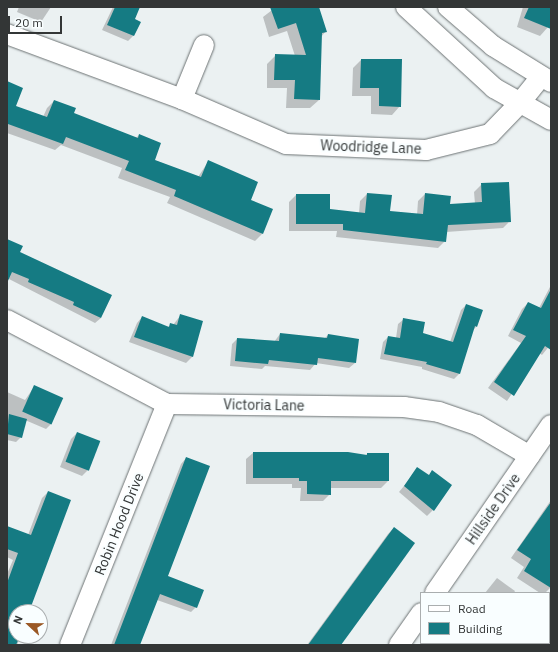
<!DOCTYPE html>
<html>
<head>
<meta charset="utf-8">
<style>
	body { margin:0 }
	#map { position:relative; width:558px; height:652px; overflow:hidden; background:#ebf1f2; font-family:"IBM Plex Sans",sans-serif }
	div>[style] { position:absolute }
	.shadow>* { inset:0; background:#0003 }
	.building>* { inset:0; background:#157b83; transform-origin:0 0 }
	.roads { filter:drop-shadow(0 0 1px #6c7273) drop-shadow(0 0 1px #6c7273) }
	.minor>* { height:20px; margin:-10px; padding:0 10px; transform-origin:10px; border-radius:10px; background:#fff }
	span { translate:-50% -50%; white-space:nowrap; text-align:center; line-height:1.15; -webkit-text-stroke:4px #f9feff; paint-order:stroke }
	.street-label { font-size:14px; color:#333636 }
	.frame { position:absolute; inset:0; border:8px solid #333636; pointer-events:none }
	.legend { position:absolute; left:420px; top:592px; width:130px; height:52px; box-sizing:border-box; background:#f9feff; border:1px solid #aaaeaf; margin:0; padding:5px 7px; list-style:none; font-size:12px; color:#333636 }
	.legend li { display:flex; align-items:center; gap:8px; height:20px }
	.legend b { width:20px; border:1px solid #aaaeaf }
	.north { position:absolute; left:8px; top:604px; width:40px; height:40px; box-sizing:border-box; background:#f9feff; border:1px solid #aaaeaf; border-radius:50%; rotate:292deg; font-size:11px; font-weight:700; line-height:16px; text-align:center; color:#333636 }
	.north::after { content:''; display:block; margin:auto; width:14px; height:18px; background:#9a5825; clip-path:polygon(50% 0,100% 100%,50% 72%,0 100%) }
	.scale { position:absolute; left:8px; top:16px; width:54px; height:18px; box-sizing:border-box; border:2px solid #333636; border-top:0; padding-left:5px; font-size:12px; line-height:14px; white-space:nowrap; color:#333636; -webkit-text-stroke:3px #f9feff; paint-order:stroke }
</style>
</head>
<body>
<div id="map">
	<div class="shadow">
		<div style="clip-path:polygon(19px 7px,51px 7px,41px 22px,17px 12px)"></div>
		<div style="clip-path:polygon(113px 7px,139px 7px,134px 20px,133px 36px,128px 41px,102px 30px)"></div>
		<div style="clip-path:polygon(276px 7px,318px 7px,326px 31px,321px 37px,319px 100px,310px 108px,286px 108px,287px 88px,267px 88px,267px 64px,276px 55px,295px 56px,287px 31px,269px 37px,263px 17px)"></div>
		<div style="clip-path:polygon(523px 7px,551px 7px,548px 27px,540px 36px,517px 27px)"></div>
		<div style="clip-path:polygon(361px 60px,400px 106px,392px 115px,371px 114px,371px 96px,352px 96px,353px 68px)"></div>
		<div style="clip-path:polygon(7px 82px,14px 106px,43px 117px,47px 108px,54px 101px,73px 114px,136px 138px,139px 135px,154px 160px,198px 177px,208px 162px,250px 201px,262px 234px,255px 241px,167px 203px,170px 197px,118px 178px,122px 168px,61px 145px,55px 150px,7px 133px)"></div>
		<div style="clip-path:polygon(482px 184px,510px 221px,503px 228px,446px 232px,445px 241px,438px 248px,336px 237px,337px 231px,289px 231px,289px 202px,296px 195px,329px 210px,359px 213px,360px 201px,367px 194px,389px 212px,417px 215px,418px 201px,425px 194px,449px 205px,475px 204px,474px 192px)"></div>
		<div style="clip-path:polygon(7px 241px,19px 253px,101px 318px,95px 323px,7px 278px)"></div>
		<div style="clip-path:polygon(551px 285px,551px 344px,542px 355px,539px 353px,507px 401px,488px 388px,521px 343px,508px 336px,522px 309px,528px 303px,539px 308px)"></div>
		<div style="clip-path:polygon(466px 305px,476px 327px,472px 331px,459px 374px,454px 379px,422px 369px,422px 367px,380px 359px,383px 342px,388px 337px,396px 338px,398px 324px,404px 319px,422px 334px,450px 342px,461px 310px)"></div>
		<div style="clip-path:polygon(180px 316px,202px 322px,192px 357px,186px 363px,129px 342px,137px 323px,142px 317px,167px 327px,173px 325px)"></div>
		<div style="clip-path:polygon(280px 334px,325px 338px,328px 335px,355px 363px,349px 368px,316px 363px,310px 370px,265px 366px,262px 369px,230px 366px,232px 344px,237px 339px,274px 342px)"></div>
		<div style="clip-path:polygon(34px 387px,62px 399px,51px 424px,46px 429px,25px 420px,21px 437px,16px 442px,7px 440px,7px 392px,25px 400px)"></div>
		<div style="clip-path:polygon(77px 433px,88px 470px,82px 476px,60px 467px,71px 439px)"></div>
		<div style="clip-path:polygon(253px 453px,348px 453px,365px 456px,367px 454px,388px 481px,381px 488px,330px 488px,330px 494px,323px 501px,300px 501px,301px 488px,292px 488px,292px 484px,246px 484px,246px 459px)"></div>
		<div style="clip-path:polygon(186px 458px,166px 576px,196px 607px,191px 612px,157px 600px,139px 645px,111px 645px,181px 464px)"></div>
		<div style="clip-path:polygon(418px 469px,428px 476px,433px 510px,427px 516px,399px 492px)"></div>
		<div style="clip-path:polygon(48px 492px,28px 612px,16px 612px,16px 636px,21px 636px,17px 645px,7px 645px,7px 574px,13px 560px,7px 557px,7px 527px,28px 535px,42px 498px)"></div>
		<div style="clip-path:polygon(551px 500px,551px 587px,545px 593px,540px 593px,517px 578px,524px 567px,511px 558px)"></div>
		<div style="clip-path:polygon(394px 528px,340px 645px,307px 645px,388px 534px)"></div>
		<div style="clip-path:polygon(497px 578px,515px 591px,514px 593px,485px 593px)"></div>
		<div style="clip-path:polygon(450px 643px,484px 643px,449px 645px)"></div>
	</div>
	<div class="building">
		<div style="clip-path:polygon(115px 7px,140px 7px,135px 19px,141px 22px,134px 36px,107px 25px)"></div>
		<div style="clip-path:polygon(270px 7px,319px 7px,327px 32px,322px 33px,320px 100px,294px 99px,295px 80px,274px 80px,275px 54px,306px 55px,296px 23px,278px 29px)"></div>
		<div style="clip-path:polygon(529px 7px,551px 7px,551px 29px,524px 18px)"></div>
		<div style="clip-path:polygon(361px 59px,402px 59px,401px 107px,379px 106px,379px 88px,360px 88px)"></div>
		<div style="clip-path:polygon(7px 81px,23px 88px,16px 106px,47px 117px,54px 100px,76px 108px,74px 113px,138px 138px,139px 134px,161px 143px,155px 160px,201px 177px,208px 160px,258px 182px,251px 200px,273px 209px,263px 234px,174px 196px,176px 190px,125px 170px,129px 161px,66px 137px,63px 144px,8px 124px,7px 126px)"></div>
		<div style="clip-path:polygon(509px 182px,511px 222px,448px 225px,446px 242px,343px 230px,343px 224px,296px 224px,296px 194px,330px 194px,330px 209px,365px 213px,367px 193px,392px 195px,390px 211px,423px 214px,425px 193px,451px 196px,450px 204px,482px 202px,481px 183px)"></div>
		<div style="clip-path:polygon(7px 239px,23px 246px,20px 252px,112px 295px,101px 318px,73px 305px,74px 302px,28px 282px,29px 279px,12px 272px,7px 283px)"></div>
		<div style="clip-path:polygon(551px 289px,551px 350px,545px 346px,514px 396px,494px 382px,526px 336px,513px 330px,528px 302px,541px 308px)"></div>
		<div style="clip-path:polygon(466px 304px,483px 310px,477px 327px,475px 326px,460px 374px,426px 364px,427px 362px,384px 354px,388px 336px,400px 338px,403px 318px,425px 322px,423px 333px,453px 342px)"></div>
		<div style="clip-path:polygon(180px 314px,203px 321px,193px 357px,134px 337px,142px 316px,169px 327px,170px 323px,177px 325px)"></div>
		<div style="clip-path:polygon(280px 333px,327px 338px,328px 334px,359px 339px,356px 363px,318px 358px,317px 365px,269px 360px,268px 364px,235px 361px,237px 338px,279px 341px)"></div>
		<div style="left:34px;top:385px;width:32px;height:29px;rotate:24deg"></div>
		<div style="clip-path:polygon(9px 414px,27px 419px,22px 438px,7px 434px)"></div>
		<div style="left:77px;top:432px;width:25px;height:32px;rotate:21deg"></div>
		<div style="clip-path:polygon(253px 452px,348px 452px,367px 455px,367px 453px,389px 453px,389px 481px,331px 481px,331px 495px,307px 494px,307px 481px,299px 481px,299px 478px,253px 478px)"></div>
		<div style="clip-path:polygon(186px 457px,210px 466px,168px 576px,204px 590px,197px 608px,160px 594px,140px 645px,114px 645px)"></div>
		<div style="clip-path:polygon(417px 467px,429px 475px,432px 470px,452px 485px,434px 511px,404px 486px)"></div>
		<div style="clip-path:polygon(48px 491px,71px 500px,29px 612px,16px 612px,16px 636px,20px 636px,16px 645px,7px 645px,7px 583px,18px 553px,7px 549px,7px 526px,31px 535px)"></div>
		<div style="clip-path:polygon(551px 502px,551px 588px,524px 571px,531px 559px,517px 550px)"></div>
		<div style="clip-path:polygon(394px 527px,415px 543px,392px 575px,341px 645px,308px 645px)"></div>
	</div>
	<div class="roads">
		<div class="minor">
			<div style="left:406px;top:7px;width:120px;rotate:42.6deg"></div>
			<div style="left:494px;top:88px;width:65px;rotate:29.3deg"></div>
			<div style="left:448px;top:7px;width:60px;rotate:40.9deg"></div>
			<div style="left:493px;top:46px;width:68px;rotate:31.8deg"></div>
			<div style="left:7px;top:34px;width:187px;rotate:20.4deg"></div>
			<div style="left:182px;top:99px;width:113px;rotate:23.4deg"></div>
			<div style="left:286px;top:144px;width:140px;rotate:2.5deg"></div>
			<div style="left:426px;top:150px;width:66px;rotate:-14deg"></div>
			<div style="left:490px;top:134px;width:42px;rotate:-46deg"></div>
			<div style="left:519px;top:104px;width:35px;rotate:-51deg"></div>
			<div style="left:182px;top:99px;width:58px;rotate:-67.8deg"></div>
			<div style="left:7px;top:320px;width:181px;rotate:27.7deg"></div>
			<div style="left:167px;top:404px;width:237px;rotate:0.7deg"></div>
			<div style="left:404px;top:407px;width:35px;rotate:8deg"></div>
			<div style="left:439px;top:412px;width:40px;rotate:18.9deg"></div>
			<div style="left:477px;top:425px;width:61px;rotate:30.3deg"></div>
			<div style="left:435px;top:593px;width:204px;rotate:-55.4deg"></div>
			<div style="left:70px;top:645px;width:260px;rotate:-68.1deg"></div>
			<div style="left:399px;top:645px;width:39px;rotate:-55deg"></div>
		</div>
	</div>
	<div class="street-label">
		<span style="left:371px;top:147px;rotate:2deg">Woodridge Lane</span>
		<span style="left:264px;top:405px;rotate:1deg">Victoria Lane</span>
		<span style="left:493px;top:509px;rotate:-55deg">Hillside Drive</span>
		<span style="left:119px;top:524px;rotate:-68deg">Robin Hood Drive</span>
	</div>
	<div class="frame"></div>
	<ul class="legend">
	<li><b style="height:5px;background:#fff"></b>Road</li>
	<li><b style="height:11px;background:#157b83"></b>Building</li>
	</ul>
	<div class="north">N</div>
	<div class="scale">20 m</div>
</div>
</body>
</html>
